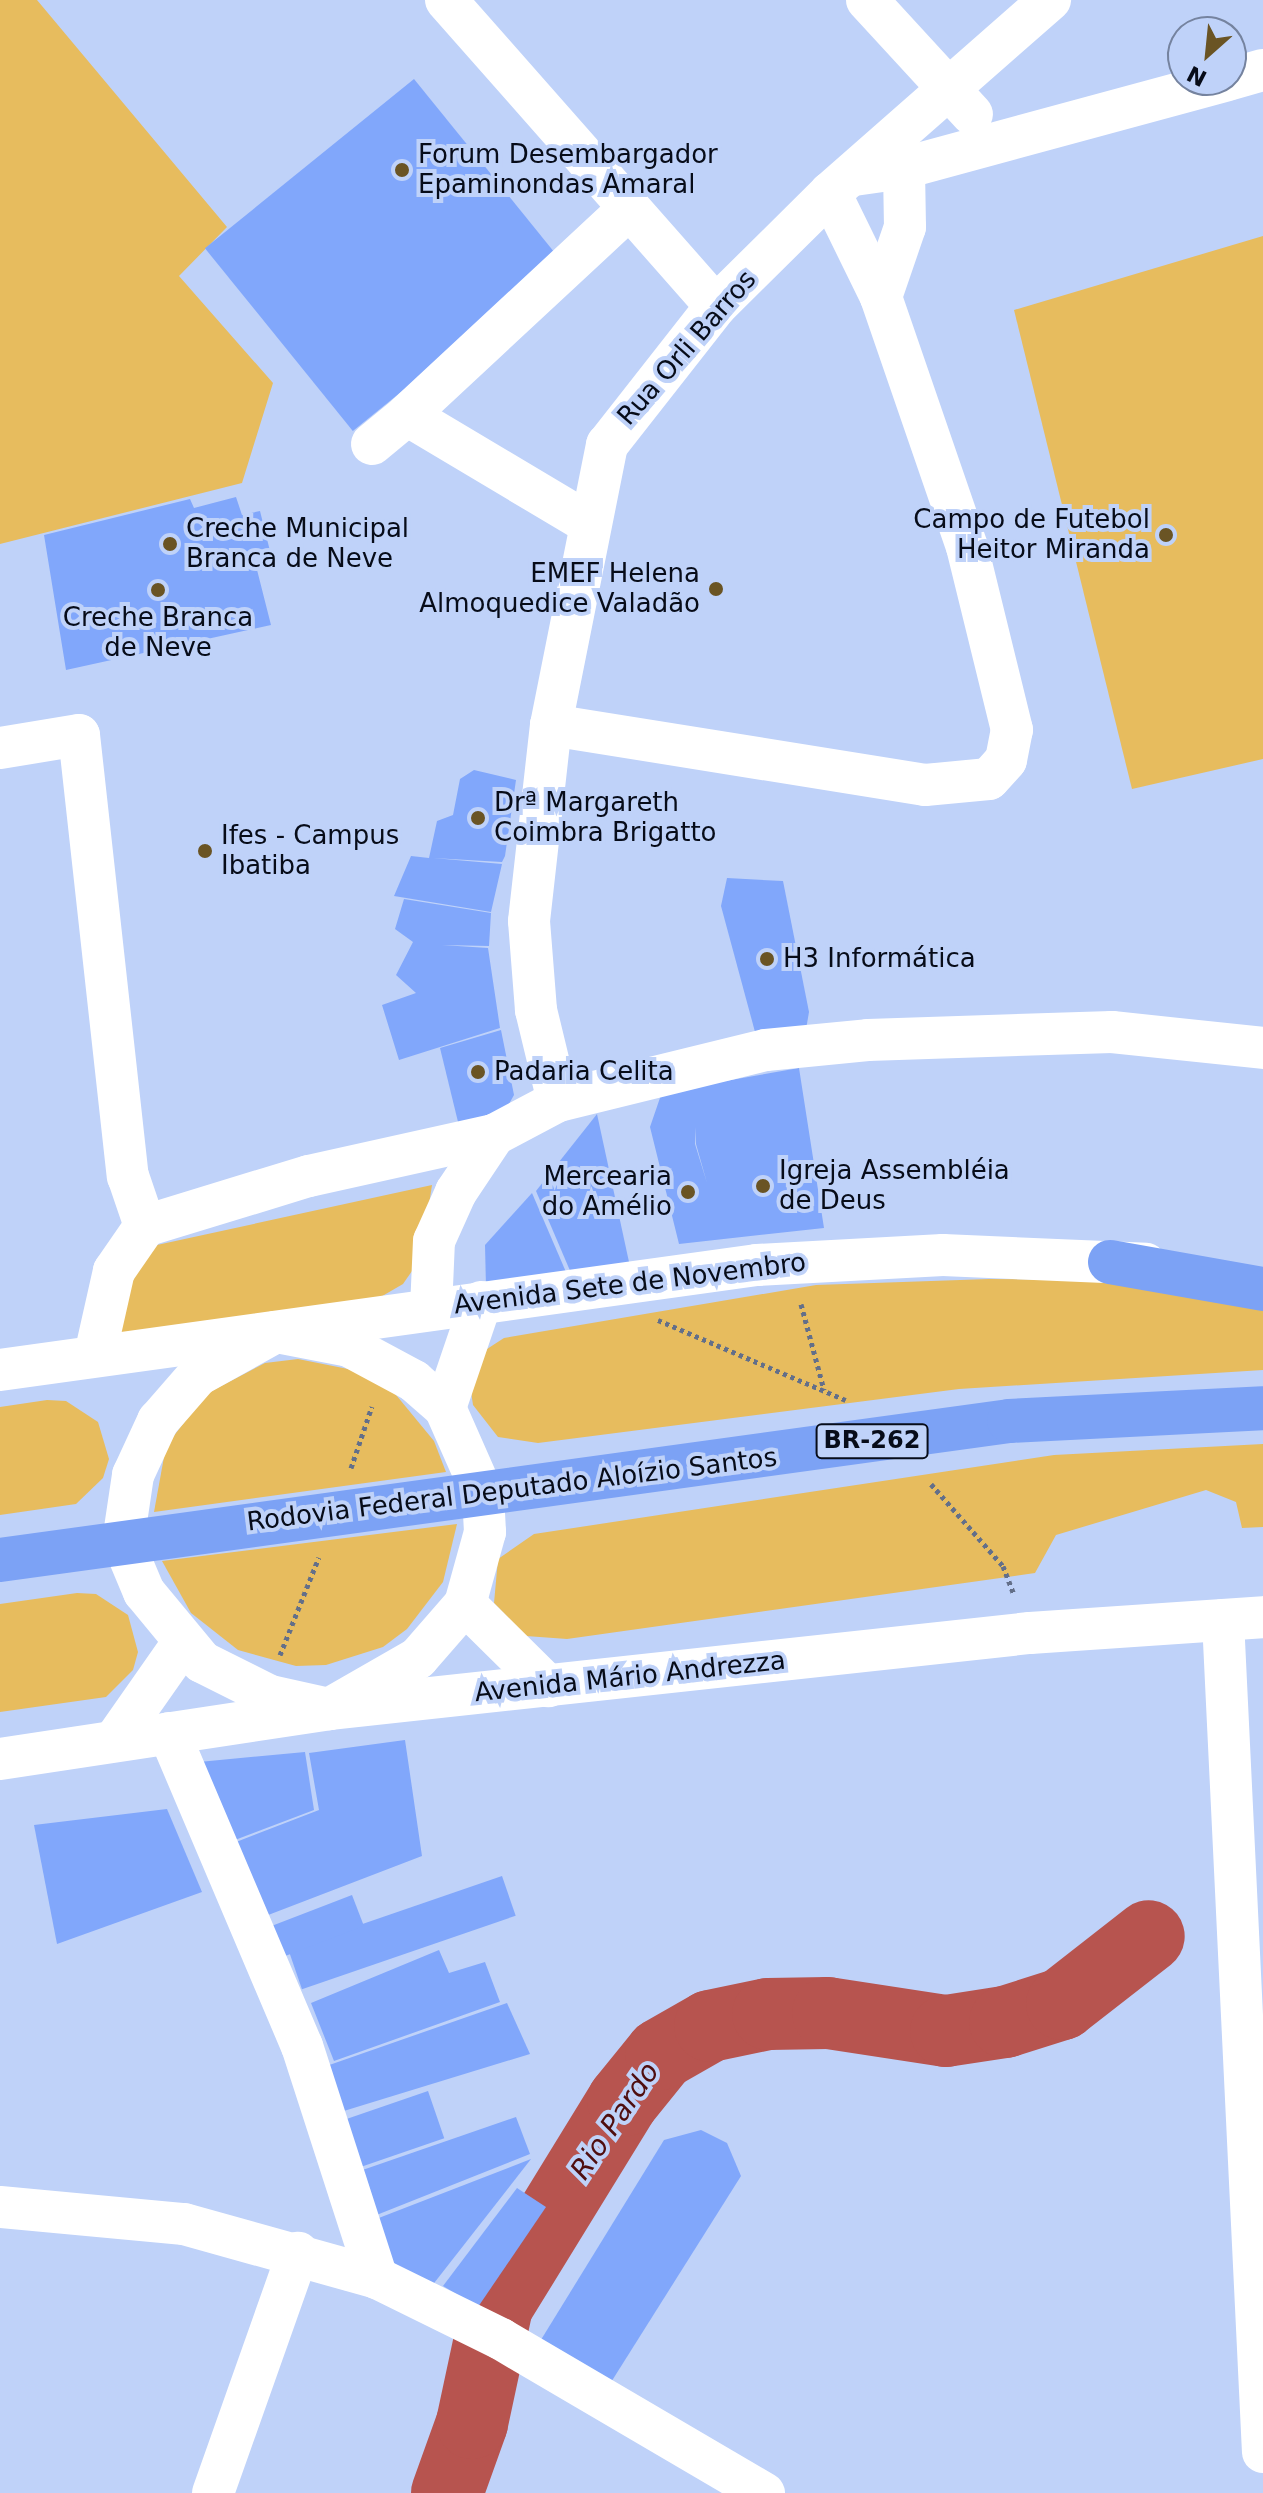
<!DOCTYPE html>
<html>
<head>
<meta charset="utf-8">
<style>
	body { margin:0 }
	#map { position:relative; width:1263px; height:2493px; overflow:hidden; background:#bfd2f9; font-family:"DejaVu Sans",sans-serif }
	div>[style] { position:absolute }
	.green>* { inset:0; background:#e7bc5e }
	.river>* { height:72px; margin:-36px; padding:0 36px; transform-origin:36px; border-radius:36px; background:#b7544f }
	.building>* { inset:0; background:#81a7fb; transform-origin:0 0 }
	.path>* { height:5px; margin-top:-2.5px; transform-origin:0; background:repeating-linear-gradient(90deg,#636f89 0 4px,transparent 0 8px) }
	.minor>* { height:42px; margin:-21px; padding:0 21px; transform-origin:21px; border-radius:21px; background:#fff }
	.highway>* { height:44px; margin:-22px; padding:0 22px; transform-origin:22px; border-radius:22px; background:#7ca2f5 }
	.dots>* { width:22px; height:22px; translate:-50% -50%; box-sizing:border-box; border:4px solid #bfd2f9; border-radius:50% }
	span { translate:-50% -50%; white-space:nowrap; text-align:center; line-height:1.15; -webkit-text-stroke:8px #bfd2f9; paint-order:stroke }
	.shield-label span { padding:2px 6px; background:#bfd2f9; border:2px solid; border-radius:6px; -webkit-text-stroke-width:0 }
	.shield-label { font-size:24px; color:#070c19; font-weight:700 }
	.poi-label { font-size:26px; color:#070c19 }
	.left { translate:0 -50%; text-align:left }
	.right { translate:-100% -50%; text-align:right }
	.street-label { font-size:26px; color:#070c19 }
	.water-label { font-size:28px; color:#4f0e0f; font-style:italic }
	.north { position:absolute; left:1167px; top:16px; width:80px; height:80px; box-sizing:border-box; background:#bfd2f9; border:2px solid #75839f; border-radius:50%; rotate:207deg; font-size:22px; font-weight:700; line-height:32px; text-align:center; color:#070c19 }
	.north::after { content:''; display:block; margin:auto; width:28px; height:36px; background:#6a5424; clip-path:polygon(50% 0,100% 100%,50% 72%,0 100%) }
</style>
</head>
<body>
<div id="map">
	<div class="green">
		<div style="clip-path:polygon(0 0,37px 0,227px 227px,179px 276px,273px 383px,242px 483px,0 544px)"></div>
		<div style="clip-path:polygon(1263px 236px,1263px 759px,1132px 789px,1014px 310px)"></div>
		<div style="clip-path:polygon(432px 1185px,421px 1258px,403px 1284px,372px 1302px,116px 1339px,135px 1265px,157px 1245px)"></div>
		<div style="clip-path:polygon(989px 1279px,1162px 1281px,1263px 1302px,1263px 1370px,959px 1389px,538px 1443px,498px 1437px,473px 1405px,470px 1385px,487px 1349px,504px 1338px,816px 1285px)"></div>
		<div style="clip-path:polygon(298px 1359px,363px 1372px,392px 1390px,434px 1441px,446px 1472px,154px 1512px,166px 1446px,206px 1394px,265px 1363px)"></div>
		<div style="clip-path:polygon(47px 1400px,66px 1401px,98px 1422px,109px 1459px,103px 1478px,76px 1504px,0 1515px,0 1407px)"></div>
		<div style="clip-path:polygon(1263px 1444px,1263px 1527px,1242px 1528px,1236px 1502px,1206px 1490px,1056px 1535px,1035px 1573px,567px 1639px,526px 1636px,494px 1603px,498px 1559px,534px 1534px,1054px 1455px)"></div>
		<div style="clip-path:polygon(457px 1524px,443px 1582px,407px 1629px,383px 1647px,326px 1665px,296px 1666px,238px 1650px,191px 1613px,162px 1561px)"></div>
		<div style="clip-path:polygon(77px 1593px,96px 1594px,128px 1615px,138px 1652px,133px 1670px,106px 1697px,0 1712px,0 1604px)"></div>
	</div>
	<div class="river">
		<div style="left:447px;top:2493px;width:74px;rotate:-70.3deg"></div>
		<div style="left:472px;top:2423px;width:120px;rotate:-77.9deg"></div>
		<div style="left:497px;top:2306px;width:241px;rotate:-58.4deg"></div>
		<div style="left:623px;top:2101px;width:60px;rotate:-51deg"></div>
		<div style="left:661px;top:2054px;width:56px;rotate:-29.7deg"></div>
		<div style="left:710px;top:2026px;width:59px;rotate:-11.7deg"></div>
		<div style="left:768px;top:2014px;width:60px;rotate:-1deg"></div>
		<div style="left:828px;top:2013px;width:119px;rotate:8.7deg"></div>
		<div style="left:946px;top:2031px;width:60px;rotate:-8.7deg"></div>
		<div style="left:1005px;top:2022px;width:60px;rotate:-17.5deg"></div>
		<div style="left:1062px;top:2004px;width:110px;rotate:-38deg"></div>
	</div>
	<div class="building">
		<div style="left:414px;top:79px;width:235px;height:269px;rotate:51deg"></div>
		<div style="clip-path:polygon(236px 497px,242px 515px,260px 511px,270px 551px,253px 554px,271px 625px,66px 670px,44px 535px,190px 499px,194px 508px)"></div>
		<div style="clip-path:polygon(474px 770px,516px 780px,505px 856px,502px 862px,433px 858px,502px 864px,491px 912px,394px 896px,411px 856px,429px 858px,437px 821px,453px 815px,460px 779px)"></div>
		<div style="clip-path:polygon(727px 878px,783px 881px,809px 1012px,804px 1041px,758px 1043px,721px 906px)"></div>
		<div style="clip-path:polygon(404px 899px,491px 913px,489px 946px,442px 945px,488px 948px,500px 1028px,399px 1060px,382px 1005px,416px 993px,396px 975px,413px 942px,395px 929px)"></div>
		<div style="clip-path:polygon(501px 1030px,514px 1095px,504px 1113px,459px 1126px,440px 1048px)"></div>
		<div style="clip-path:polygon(evenodd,799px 1068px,824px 1228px,679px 1244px,650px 1127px,662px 1092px,799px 1068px,696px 1127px,696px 1144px,707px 1183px,695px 1144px,696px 1127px)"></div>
		<div style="clip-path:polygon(597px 1114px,629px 1262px,574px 1280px,536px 1191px)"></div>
		<div style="clip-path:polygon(532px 1193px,569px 1279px,486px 1287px,485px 1245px)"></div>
		<div style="clip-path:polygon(405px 1740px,422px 1856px,263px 1917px,231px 1844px,319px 1810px,309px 1753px)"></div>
		<div style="clip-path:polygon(305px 1752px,314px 1810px,227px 1843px,199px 1762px)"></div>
		<div style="clip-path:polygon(167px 1809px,202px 1892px,57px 1944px,34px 1825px)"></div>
		<div style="left:502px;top:1876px;width:42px;height:226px;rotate:71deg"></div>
		<div style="left:352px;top:1895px;width:33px;height:89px;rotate:69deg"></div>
		<div style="clip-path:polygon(439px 1950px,449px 1973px,485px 1962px,500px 2002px,334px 2061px,311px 2003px)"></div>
		<div style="clip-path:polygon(507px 2003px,530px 2054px,334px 2114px,315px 2070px)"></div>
		<div style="left:428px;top:2091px;width:50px;height:100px;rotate:71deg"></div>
		<div style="clip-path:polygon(516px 2117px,530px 2154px,369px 2218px,351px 2174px)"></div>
		<div style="clip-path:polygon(701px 2130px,727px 2143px,741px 2176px,608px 2387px,539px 2343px,664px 2140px)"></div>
		<div style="clip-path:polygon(531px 2159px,431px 2287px,390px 2263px,371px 2221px)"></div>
		<div style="clip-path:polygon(517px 2188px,546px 2207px,478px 2307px,443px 2286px)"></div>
	</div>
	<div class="path">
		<div style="left:801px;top:1304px;width:89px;rotate:75deg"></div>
		<div style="left:658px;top:1320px;width:204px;rotate:23.1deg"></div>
		<div style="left:351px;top:1468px;width:65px;rotate:-71.3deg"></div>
		<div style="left:931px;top:1484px;width:109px;rotate:48.7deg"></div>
		<div style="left:1003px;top:1566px;width:30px;rotate:69deg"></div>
		<div style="left:280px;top:1655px;width:105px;rotate:-68.3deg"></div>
	</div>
	<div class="minor">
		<div style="left:446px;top:0;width:408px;rotate:48.6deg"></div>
		<div style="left:867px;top:0;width:155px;rotate:47.4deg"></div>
		<div style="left:1231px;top:79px;width:33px;rotate:-16deg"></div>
		<div style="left:854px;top:175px;width:50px;rotate:-8deg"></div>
		<div style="left:904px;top:168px;width:335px;rotate:-15.2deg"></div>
		<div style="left:881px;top:297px;width:74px;rotate:-71.1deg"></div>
		<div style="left:905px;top:227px;width:59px;rotate:-91deg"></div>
		<div style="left:407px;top:415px;width:303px;rotate:-42.9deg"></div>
		<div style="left:372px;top:444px;width:45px;rotate:-39.6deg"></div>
		<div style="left:407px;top:415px;width:211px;rotate:30.8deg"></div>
		<div style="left:551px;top:725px;width:379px;rotate:9.1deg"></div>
		<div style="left:925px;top:785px;width:64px;rotate:-5.4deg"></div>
		<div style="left:989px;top:779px;width:25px;rotate:-48deg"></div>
		<div style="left:1006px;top:760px;width:31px;rotate:-79deg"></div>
		<div style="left:1012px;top:730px;width:188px;rotate:-103.8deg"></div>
		<div style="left:967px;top:547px;width:264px;rotate:-109deg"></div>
		<div style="left:881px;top:297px;width:116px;rotate:-116.1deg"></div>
		<div style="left:0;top:748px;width:80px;rotate:-9.3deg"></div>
		<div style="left:79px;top:735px;width:444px;rotate:83.7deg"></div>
		<div style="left:128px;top:1176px;width:53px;rotate:71.2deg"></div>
		<div style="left:558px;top:1101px;width:94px;rotate:-103.6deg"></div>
		<div style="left:536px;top:1010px;width:89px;rotate:-94.5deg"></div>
		<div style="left:529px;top:921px;width:197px;rotate:-83.6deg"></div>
		<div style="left:551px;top:725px;width:286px;rotate:-78.7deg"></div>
		<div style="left:607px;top:445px;width:177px;rotate:-51.9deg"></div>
		<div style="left:716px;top:306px;width:161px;rotate:-44.7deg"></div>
		<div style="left:830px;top:193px;width:293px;rotate:-41.3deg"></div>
		<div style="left:431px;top:1309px;width:68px;rotate:-87.5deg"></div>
		<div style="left:434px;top:1241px;width:54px;rotate:-65.8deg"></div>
		<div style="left:456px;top:1192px;width:69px;rotate:-56.3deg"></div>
		<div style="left:494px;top:1135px;width:72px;rotate:-28deg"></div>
		<div style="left:558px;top:1101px;width:214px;rotate:-13.8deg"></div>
		<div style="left:766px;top:1050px;width:102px;rotate:-5.6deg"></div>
		<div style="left:868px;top:1040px;width:244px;rotate:-1.9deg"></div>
		<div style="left:1112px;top:1032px;width:152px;rotate:6deg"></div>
		<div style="left:276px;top:1332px;width:74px;rotate:10.9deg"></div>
		<div style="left:349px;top:1346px;width:74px;rotate:28.3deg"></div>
		<div style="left:414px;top:1381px;width:41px;rotate:41.1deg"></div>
		<div style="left:445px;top:1408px;width:94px;rotate:66.2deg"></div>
		<div style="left:483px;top:1494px;width:38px;rotate:87deg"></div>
		<div style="left:485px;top:1532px;width:75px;rotate:105.5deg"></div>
		<div style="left:465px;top:1604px;width:72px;rotate:131deg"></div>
		<div style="left:418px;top:1658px;width:103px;rotate:150.2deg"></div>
		<div style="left:329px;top:1709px;width:60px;rotate:-167.6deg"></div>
		<div style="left:270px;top:1696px;width:76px;rotate:-153.4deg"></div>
		<div style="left:202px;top:1662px;width:91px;rotate:-129.6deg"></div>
		<div style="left:144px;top:1592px;width:54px;rotate:-112.8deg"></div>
		<div style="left:123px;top:1542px;width:68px;rotate:-81.5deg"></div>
		<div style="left:133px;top:1475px;width:60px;rotate:-65.2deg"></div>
		<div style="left:158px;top:1421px;width:61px;rotate:-49deg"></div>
		<div style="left:198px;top:1375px;width:89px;rotate:-28.9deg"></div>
		<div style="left:95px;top:1355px;width:86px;rotate:-77.3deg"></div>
		<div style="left:114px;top:1271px;width:55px;rotate:-55.4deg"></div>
		<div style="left:145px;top:1226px;width:171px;rotate:-17deg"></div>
		<div style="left:309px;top:1176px;width:189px;rotate:-12.5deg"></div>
		<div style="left:0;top:1370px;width:764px;rotate:-7.9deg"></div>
		<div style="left:757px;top:1265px;width:186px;rotate:-3.1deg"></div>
		<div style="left:943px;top:1255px;width:203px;rotate:2.5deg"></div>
		<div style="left:445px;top:1408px;width:112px;rotate:-71.2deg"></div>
		<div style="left:465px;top:1604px;width:117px;rotate:44.7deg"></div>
		<div style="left:1223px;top:1620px;width:833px;rotate:87.25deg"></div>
		<div style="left:169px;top:1733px;width:340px;rotate:67deg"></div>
		<div style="left:302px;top:2046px;width:244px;rotate:72.1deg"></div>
		<div style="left:115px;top:1740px;width:118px;rotate:-55deg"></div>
		<div style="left:0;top:1759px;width:333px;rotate:-8.6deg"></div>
		<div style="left:329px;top:1709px;width:705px;rotate:-6.19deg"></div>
		<div style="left:1030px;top:1633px;width:234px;rotate:-3.9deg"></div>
		<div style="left:0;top:2207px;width:185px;rotate:5.3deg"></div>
		<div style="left:184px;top:2224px;width:200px;rotate:15.6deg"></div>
		<div style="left:377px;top:2278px;width:138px;rotate:26.2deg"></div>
		<div style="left:501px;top:2339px;width:305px;rotate:30.4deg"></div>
		<div style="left:213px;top:2493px;width:255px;rotate:-70.5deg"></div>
	</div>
	<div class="highway">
		<div style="left:1110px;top:1262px;width:155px;rotate:10deg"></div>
		<div style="left:0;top:1560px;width:1019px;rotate:-7.84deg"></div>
		<div style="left:1009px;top:1421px;width:254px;rotate:-2.9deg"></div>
	</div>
	<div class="dots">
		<div style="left:402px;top:170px;background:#6a5424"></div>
		<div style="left:1166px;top:535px;background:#6a5424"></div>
		<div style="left:170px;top:544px;background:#6a5424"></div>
		<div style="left:716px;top:589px;background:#6a5424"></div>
		<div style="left:158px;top:590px;background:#6a5424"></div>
		<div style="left:478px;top:818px;background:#6a5424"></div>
		<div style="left:205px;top:851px;background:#6a5424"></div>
		<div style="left:767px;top:959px;background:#6a5424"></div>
		<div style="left:478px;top:1072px;background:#6a5424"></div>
		<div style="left:763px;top:1186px;background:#6a5424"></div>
		<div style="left:688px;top:1192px;background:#6a5424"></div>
	</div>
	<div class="shield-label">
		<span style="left:872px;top:1441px">BR-262</span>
	</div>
	<div class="poi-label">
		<span class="left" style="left:418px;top:170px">Forum Desembargador<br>Epaminondas Amaral</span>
		<span class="right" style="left:1150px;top:535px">Campo de Futebol<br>Heitor Miranda</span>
		<span class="left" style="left:186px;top:544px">Creche Municipal<br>Branca de Neve</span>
		<span class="right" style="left:700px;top:589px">EMEF Helena<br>Almoquedice Valadão</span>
		<span style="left:158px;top:633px">Creche Branca<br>de Neve</span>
		<span class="left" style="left:494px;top:818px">Drª Margareth<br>Coimbra Brigatto</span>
		<span class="left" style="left:221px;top:851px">Ifes - Campus<br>Ibatiba</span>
		<span class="left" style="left:783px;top:959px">H3 Informática</span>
		<span class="left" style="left:494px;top:1072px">Padaria Celita</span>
		<span class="left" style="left:779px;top:1186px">Igreja Assembléia<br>de Deus</span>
		<span class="right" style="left:672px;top:1192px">Mercearia<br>do Amélio</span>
	</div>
	<div class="street-label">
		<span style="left:687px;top:348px;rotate:-49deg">Rua Orli Barros</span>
		<span style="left:630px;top:1284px;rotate:-7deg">Avenida Sete de Novembro</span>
		<span style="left:512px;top:1490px;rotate:-7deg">Rodovia Federal Deputado Aloízio Santos</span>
		<span style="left:630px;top:1677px;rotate:-6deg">Avenida Mário Andrezza</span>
	</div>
	<div class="water-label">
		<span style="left:615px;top:2121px;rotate:-56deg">Rio Pardo</span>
	</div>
	<div class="north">N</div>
</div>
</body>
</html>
